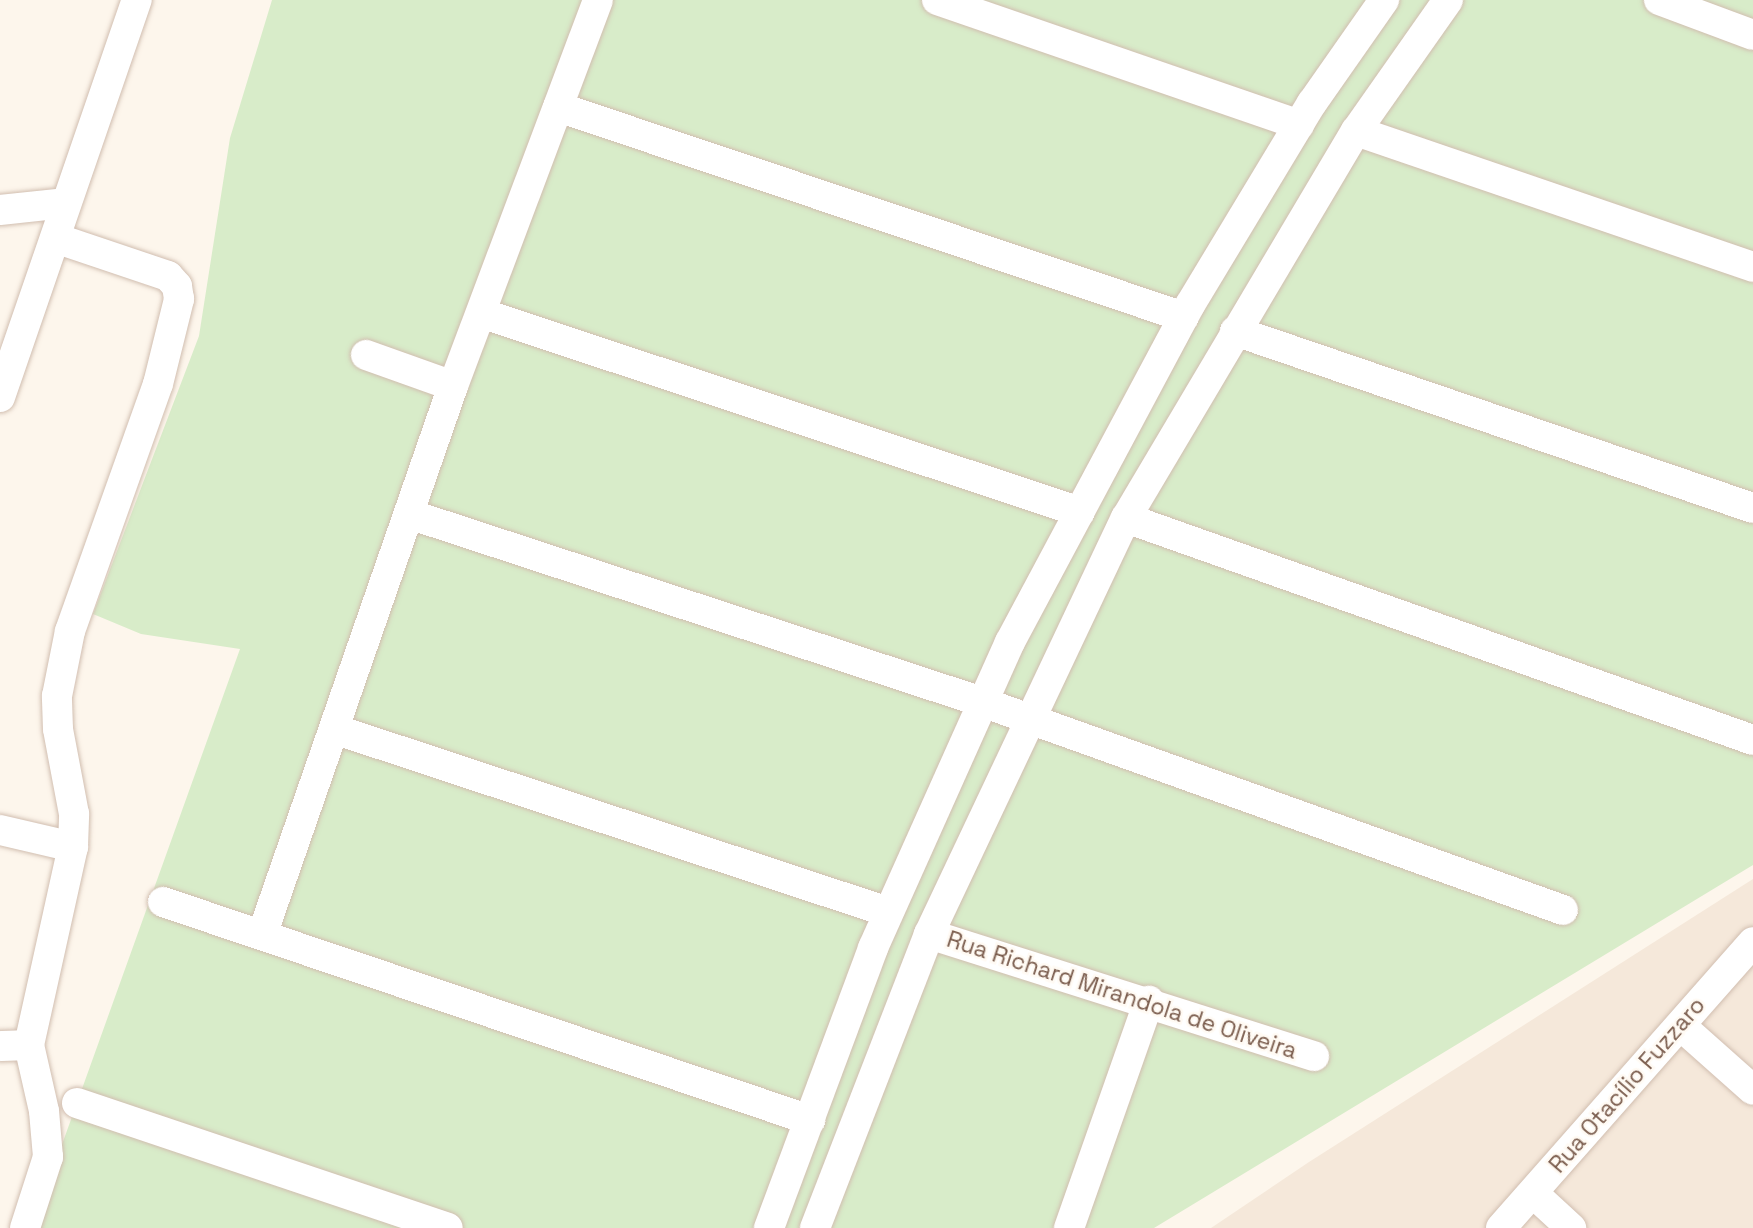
<!DOCTYPE html>
<html>
<head>
<meta charset="utf-8">
<style>
	body { margin:0 }
	#map { position:relative; width:1753px; height:1228px; overflow:hidden; background:#fdf6ec; font-family:"Space Grotesk",sans-serif }
	div>[style] { position:absolute }
	.residential>* { inset:0; background:#f5e8da }
	.green>* { inset:0; background:#d8ecc9 }
	.roads { filter:drop-shadow(0 0 2px #d1beb0) drop-shadow(0 0 2px #d1beb0) }
	.minor>* { height:30px; margin:-15px; padding:0 15px; transform-origin:15px; border-radius:15px; background:#fff }
	span { translate:-50% -50%; white-space:nowrap; text-align:center; line-height:1.15; -webkit-text-stroke:5px #fffaf3; paint-order:stroke }
	.street-label { font-size:23px; color:#7a5c4d }
</style>
</head>
<body>
<div id="map">
	<div class="residential">
		<div style="clip-path:polygon(1753px 879px,1753px 1228px,1211px 1228px,1309px 1162px)"></div>
	</div>
	<div class="green">
		<div style="clip-path:polygon(272px 0,1753px 0,1753px 865px,1154px 1228px,32px 1228px,240px 649px,141px 634px,93px 614px,199px 336px,230px 138px)"></div>
	</div>
	<div class="roads">
		<div class="minor">
			<div style="left:937px;top:0;width:383px;rotate:19deg"></div>
			<div style="left:1659px;top:0;width:100px;rotate:20.4deg"></div>
			<div style="left:558px;top:107px;width:660px;rotate:18.54deg"></div>
			<div style="left:1356px;top:131px;width:420px;rotate:18.9deg"></div>
			<div style="left:0;top:210px;width:65px;rotate:-6.1deg"></div>
			<div style="left:481px;top:313px;width:631px;rotate:18.38deg"></div>
			<div style="left:1235px;top:331px;width:547px;rotate:18.87deg"></div>
			<div style="left:366px;top:355px;width:92px;rotate:19.6deg"></div>
			<div style="left:0;top:397px;width:420px;rotate:-71deg"></div>
			<div style="left:409px;top:514px;width:603px;rotate:18.16deg"></div>
			<div style="left:982px;top:702px;width:617px;rotate:19.7deg"></div>
			<div style="left:1126px;top:518px;width:665px;rotate:19.5deg"></div>
			<div style="left:334px;top:729px;width:583px;rotate:18.28deg"></div>
			<div style="left:0;top:830px;width:75px;rotate:13.1deg"></div>
			<div style="left:163px;top:902px;width:683px;rotate:18.62deg"></div>
			<div style="left:929px;top:934px;width:404px;rotate:17.6deg"></div>
			<div style="left:262px;top:935px;width:581px;rotate:-70.82deg"></div>
			<div style="left:453px;top:386px;width:412px;rotate:-69.4deg"></div>
			<div style="left:1681px;top:1026px;width:96px;rotate:41.6deg"></div>
			<div style="left:0;top:1046px;width:29px;rotate:-2deg"></div>
			<div style="left:77px;top:1103px;width:391px;rotate:18.6deg"></div>
			<div style="left:1533px;top:1193px;width:52px;rotate:42.6deg"></div>
			<div style="left:25px;top:1228px;width:75px;rotate:-72.1deg"></div>
			<div style="left:48px;top:1157px;width:46px;rotate:-95deg"></div>
			<div style="left:44px;top:1111px;width:68px;rotate:-102.8deg"></div>
			<div style="left:29px;top:1045px;width:203px;rotate:-77.5deg"></div>
			<div style="left:73px;top:847px;width:33px;rotate:-88deg"></div>
			<div style="left:74px;top:814px;width:86px;rotate:-100.7deg"></div>
			<div style="left:58px;top:729px;width:33px;rotate:-92deg"></div>
			<div style="left:57px;top:696px;width:66px;rotate:-78.7deg"></div>
			<div style="left:70px;top:631px;width:262px;rotate:-70.4deg"></div>
			<div style="left:158px;top:384px;width:88px;rotate:-76.1deg"></div>
			<div style="left:179px;top:299px;width:13px;rotate:-99deg"></div>
			<div style="left:177px;top:286px;width:13px;rotate:-132deg"></div>
			<div style="left:168px;top:276px;width:119px;rotate:-161.4deg"></div>
			<div style="left:769px;top:1228px;width:299px;rotate:-69.6deg"></div>
			<div style="left:873px;top:948px;width:335px;rotate:-65.9deg"></div>
			<div style="left:1010px;top:642px;width:382px;rotate:-61.9deg"></div>
			<div style="left:1190px;top:305px;width:236px;rotate:-58.9deg"></div>
			<div style="left:1312px;top:103px;width:126px;rotate:-55deg"></div>
			<div style="left:815px;top:1228px;width:315px;rotate:-68.8deg"></div>
			<div style="left:929px;top:934px;width:460px;rotate:-64.7deg"></div>
			<div style="left:1126px;top:518px;width:450px;rotate:-59.3deg"></div>
			<div style="left:1356px;top:131px;width:160px;rotate:-54.9deg"></div>
			<div style="left:1069px;top:1228px;width:241px;rotate:-70.6deg"></div>
			<div style="left:1501px;top:1228px;width:381px;rotate:-48.6deg"></div>
		</div>
	</div>
	<div class="street-label">
		<span style="left:1122px;top:995px;rotate:18deg">Rua Richard Mirandola de Oliveira</span>
		<span style="left:1627px;top:1085px;rotate:-49deg">Rua Otacílio Fuzzaro</span>
	</div>
</div>
</body>
</html>
